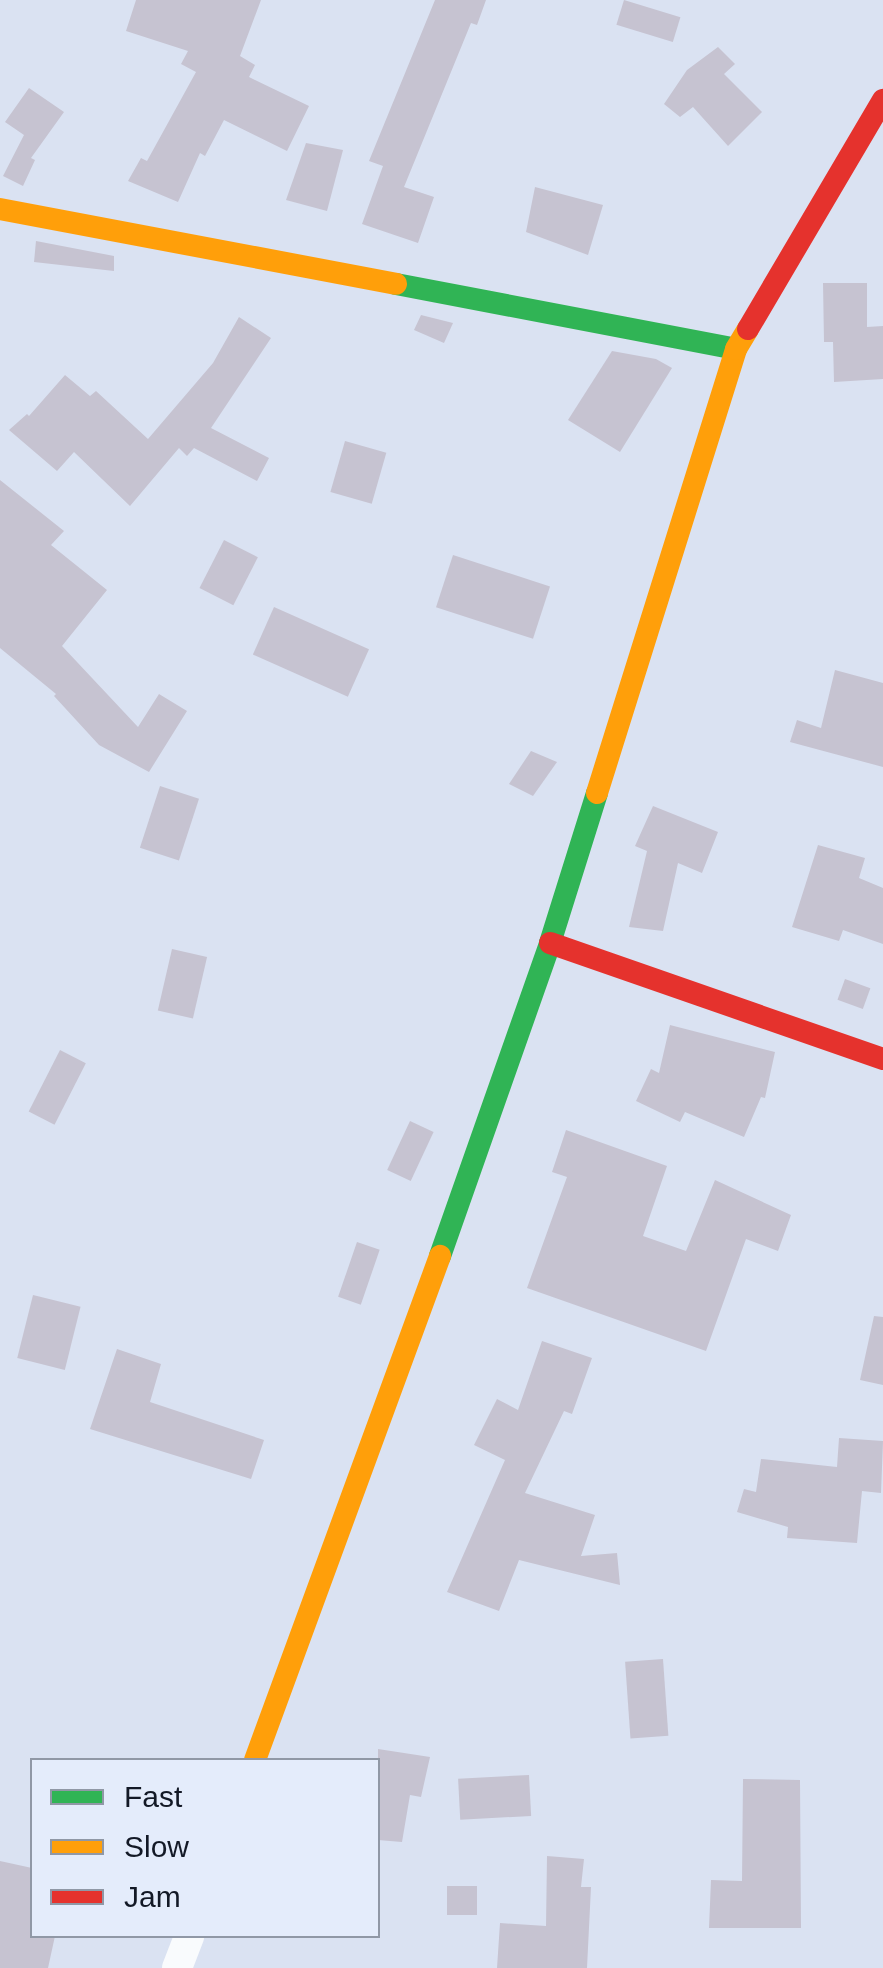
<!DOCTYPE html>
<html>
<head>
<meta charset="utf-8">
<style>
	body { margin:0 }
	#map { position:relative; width:883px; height:1968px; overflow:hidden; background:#dae2f2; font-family:Helvetica,sans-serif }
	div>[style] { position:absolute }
	.building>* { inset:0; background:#c6c3d1; transform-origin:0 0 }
	.street>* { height:30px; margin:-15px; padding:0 15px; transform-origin:15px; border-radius:15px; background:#f9fbfd }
	.fast>* { height:22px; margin:-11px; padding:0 11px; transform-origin:11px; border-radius:11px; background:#30b455 }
	.slow>* { height:22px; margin:-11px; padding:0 11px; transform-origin:11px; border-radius:11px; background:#ff9f0a }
	.jam>* { height:22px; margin:-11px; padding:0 11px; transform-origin:11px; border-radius:11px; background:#e5322d }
	span { translate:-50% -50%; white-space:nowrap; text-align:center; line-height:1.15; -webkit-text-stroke:9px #e4ecfb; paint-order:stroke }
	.legend { position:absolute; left:30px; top:1758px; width:350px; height:180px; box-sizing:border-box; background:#e4ecfb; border:2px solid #9098a6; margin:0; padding:12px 18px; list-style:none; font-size:30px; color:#131926 }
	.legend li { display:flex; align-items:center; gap:20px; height:50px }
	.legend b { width:50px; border:2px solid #9098a6 }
</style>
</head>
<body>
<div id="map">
	<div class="building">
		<div style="clip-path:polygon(136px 0,261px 0,240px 56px,255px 65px,249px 77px,309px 106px,287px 151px,224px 120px,205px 156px,200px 153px,178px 202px,128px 181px,141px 158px,147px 161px,196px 72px,181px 64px,188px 51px,126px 31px)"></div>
		<div style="clip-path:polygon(435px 0,486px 0,477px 25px,471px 23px,404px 187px,434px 197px,418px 243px,362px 224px,383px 166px,369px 161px)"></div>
		<div style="left:624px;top:0;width:59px;height:26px;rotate:17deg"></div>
		<div style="clip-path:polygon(718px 47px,735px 64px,724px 74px,762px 112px,728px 146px,693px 107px,680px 117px,664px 104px,687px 70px)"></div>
		<div style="clip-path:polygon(29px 88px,64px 112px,31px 158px,35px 160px,23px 186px,3px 176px,24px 135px,5px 122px)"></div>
		<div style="clip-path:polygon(306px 143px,343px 150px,327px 211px,286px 200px)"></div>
		<div style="clip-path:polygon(535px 187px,603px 205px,588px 255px,526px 232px)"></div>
		<div style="clip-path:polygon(36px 241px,114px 256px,114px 271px,34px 262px)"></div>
		<div style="clip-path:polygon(823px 283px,867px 283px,867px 327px,883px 326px,883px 379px,834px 382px,833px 342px,824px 342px)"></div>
		<div style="clip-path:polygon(421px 315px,453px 323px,444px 343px,414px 330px)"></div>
		<div style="clip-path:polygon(239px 317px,271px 338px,211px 428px,269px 458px,257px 481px,194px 448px,187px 456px,179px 448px,130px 506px,74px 452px,57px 471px,9px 430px,27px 414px,29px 416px,65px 375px,90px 396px,96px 391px,148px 439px,213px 363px)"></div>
		<div style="clip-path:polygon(612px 351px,656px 359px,672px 368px,620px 452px,568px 420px)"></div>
		<div style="left:345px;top:441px;width:43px;height:53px;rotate:16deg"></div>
		<div style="clip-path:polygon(0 480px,64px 531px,51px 545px,107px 590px,62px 646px,138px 727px,159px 694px,187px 711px,149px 772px,99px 745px,54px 696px,56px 694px,0 648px)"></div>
		<div style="left:224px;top:540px;width:38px;height:54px;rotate:27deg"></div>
		<div style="left:453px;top:555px;width:102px;height:55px;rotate:18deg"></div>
		<div style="left:274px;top:607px;width:104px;height:52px;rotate:24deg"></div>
		<div style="clip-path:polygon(835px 670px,883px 683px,883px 767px,790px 742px,797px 720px,821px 728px)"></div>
		<div style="clip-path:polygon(531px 751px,557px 762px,533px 796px,509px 784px)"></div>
		<div style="left:160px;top:786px;width:41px;height:65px;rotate:18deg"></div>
		<div style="clip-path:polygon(653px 806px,718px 832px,702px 873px,678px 863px,663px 931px,629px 927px,647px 851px,635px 846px)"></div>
		<div style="clip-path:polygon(818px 845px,865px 858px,859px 878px,883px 888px,883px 944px,843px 930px,839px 941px,792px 927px)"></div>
		<div style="left:172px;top:949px;width:36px;height:63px;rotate:13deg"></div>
		<div style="left:845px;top:979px;width:27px;height:22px;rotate:20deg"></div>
		<div style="clip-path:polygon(670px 1025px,775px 1052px,765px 1098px,761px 1097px,744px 1137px,685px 1112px,680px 1122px,636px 1101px,651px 1069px,659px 1073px)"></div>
		<div style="left:60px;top:1050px;width:29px;height:69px;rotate:27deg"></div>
		<div style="left:410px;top:1121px;width:26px;height:54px;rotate:25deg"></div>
		<div style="clip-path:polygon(566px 1130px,667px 1166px,643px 1236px,686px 1251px,715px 1180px,791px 1215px,778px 1251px,746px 1239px,706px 1351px,527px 1288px,567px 1177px,552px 1172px)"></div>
		<div style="left:357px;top:1242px;width:24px;height:58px;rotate:19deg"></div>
		<div style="left:33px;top:1295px;width:49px;height:65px;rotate:14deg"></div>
		<div style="clip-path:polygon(874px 1316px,883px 1317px,883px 1385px,860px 1380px)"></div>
		<div style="clip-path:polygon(542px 1341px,592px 1358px,572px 1414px,564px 1411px,525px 1493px,595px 1515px,581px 1556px,617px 1553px,620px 1585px,519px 1560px,499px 1611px,447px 1592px,505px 1460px,474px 1445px,497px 1399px,518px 1410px)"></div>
		<div style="clip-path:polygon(117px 1349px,161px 1364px,150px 1402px,264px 1440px,251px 1479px,90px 1429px)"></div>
		<div style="clip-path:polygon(839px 1438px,883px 1441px,881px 1493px,862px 1491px,857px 1543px,787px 1538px,788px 1527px,737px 1512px,744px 1489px,756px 1492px,761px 1459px,837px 1467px)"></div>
		<div style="left:663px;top:1659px;width:77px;height:38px;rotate:86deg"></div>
		<div style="clip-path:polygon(378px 1749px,430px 1757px,421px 1797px,410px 1795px,402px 1842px,378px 1840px)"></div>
		<div style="left:529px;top:1775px;width:41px;height:71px;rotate:87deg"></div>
		<div style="clip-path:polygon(743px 1779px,800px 1780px,801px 1928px,709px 1928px,711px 1880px,742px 1881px)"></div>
		<div style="clip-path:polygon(547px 1856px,584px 1859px,581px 1887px,591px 1887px,587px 1968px,497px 1968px,500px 1923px,546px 1926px)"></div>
		<div style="clip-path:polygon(0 1861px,32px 1868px,32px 1936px,55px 1936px,48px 1968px,0 1968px)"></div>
		<div style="left:447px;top:1886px;width:30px;height:29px"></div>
	</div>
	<div class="street">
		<div style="left:177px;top:1968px;width:34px;rotate:-69deg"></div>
	</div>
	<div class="fast">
		<div style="left:396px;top:284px;width:346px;rotate:10.8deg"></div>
		<div style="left:440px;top:1256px;width:332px;rotate:-70.6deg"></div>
		<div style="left:550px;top:943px;width:157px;rotate:-72.6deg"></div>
	</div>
	<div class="slow">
		<div style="left:0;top:209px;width:403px;rotate:10.7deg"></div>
		<div style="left:597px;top:793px;width:465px;rotate:-72.6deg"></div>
		<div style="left:736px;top:349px;width:23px;rotate:-59deg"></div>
		<div style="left:255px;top:1760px;width:537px;rotate:-69.84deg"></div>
	</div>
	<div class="jam">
		<div style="left:748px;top:329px;width:266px;rotate:-59.5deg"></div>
		<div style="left:550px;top:943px;width:353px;rotate:19.2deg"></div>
	</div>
	<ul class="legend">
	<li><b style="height:12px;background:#30b455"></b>Fast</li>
	<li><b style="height:12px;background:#ff9f0a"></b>Slow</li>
	<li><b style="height:12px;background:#e5322d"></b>Jam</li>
	</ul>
</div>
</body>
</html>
